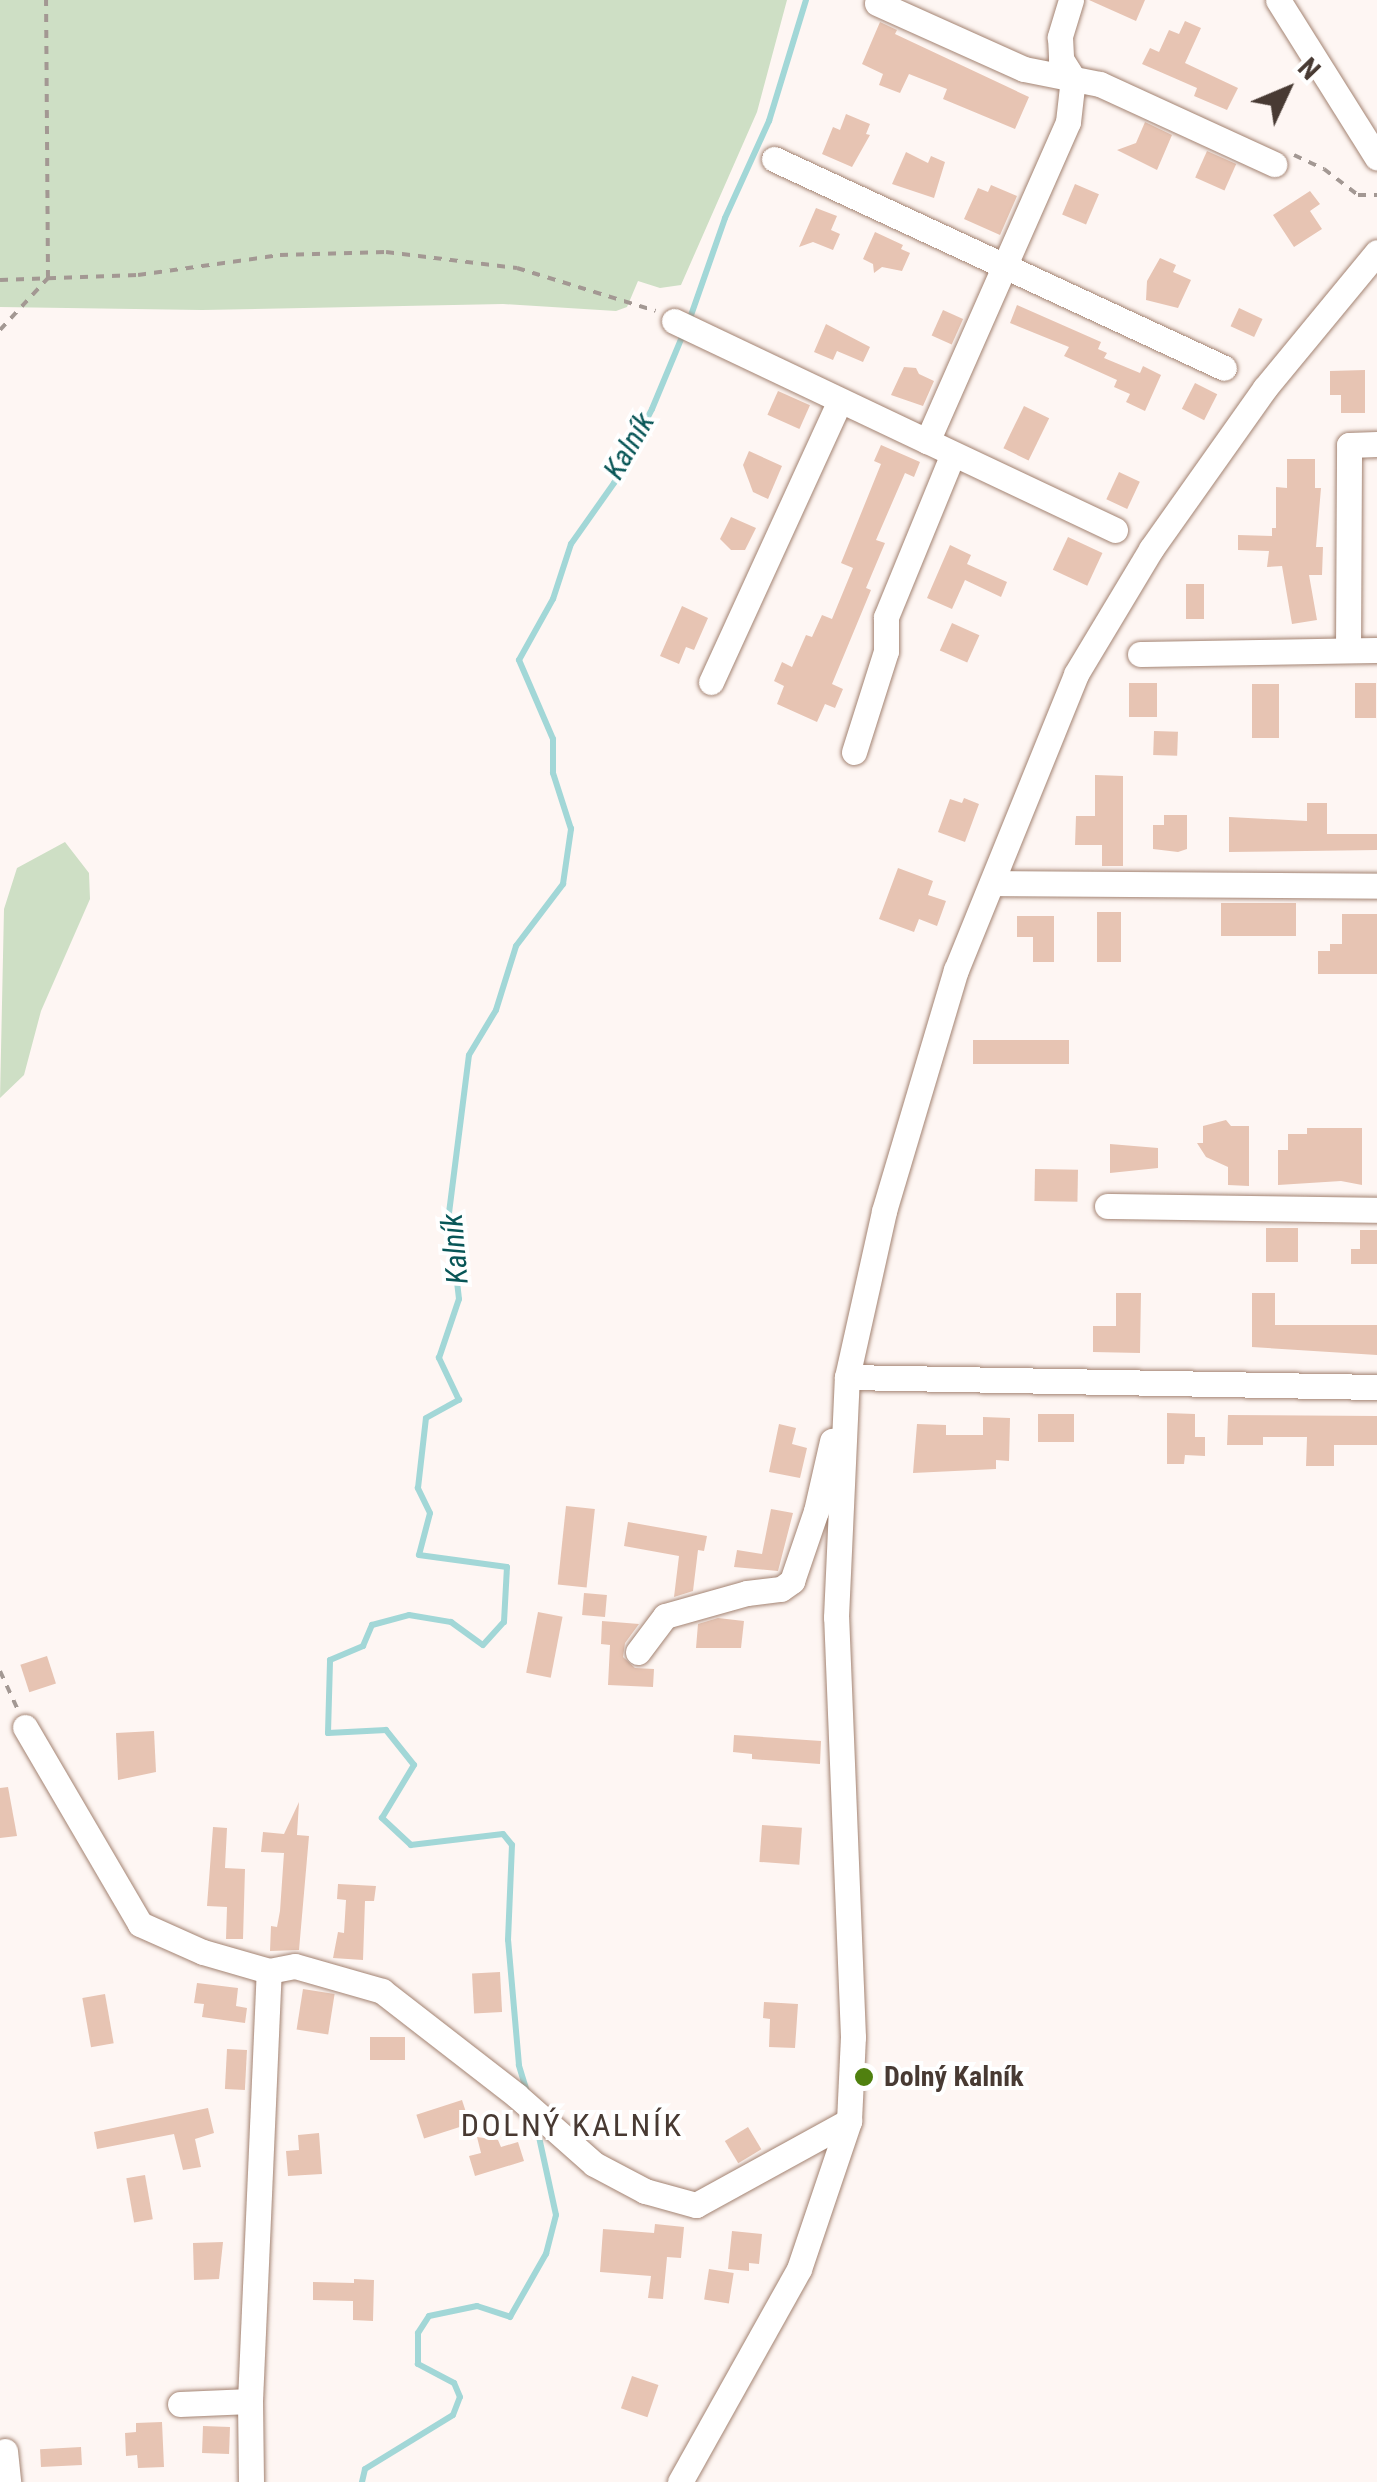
<!DOCTYPE html>
<html>
<head>
<meta charset="utf-8">
<style>
	body { margin:0 }
	#map { position:relative; width:1377px; height:2482px; overflow:hidden; background:#fef6f3; font-family:"Roboto Condensed",sans-serif }
	div>[style] { position:absolute }
	.green>* { inset:0; background:#cedfc5 }
	.stream>* { height:6px; margin:-3px; padding:0 3px; transform-origin:3px; border-radius:3px; background:#a2d7d7 }
	.building>* { inset:0; background:#e7c4b3; transform-origin:0 0 }
	.path>* { height:4px; margin-top:-2px; transform-origin:0; background:repeating-linear-gradient(90deg,#a39893 0 8px,transparent 0 16px) }
	.roads { filter:drop-shadow(0 0 2px #a38372) drop-shadow(0 0 2px #a38372) }
	.minor>* { height:25px; margin:-12.5px; padding:0 12.5px; transform-origin:12.5px; border-radius:12.5px; background:#fff }
	.dots>* { width:28px; height:28px; translate:-50% -50%; box-sizing:border-box; border:5px solid #fff; border-radius:50% }
	span { translate:-50% -50%; white-space:nowrap; text-align:center; line-height:1.15; -webkit-text-stroke:8px #fff; paint-order:stroke }
	.poi-label { font-size:28px; color:#483a33; font-weight:700 }
	.left { translate:0 -50%; text-align:left }
	.water-label { font-size:30px; color:#085657; font-style:italic }
	.quarter-label { font-size:32px; color:#483a33; letter-spacing:2.5px }
	.north { position:absolute; left:1237px; top:40px; width:100px; height:100px; -webkit-text-stroke:8px #fff; paint-order:stroke; rotate:46deg; font-size:28px; font-weight:700; line-height:40px; text-align:center; color:#483a33 }
	.north::after { content:''; display:block; margin:auto; width:35px; height:45px; background:#483a33; clip-path:polygon(50% 0,100% 100%,50% 72%,0 100%) }
</style>
</head>
<body>
<div id="map">
	<div class="green">
		<div style="clip-path:polygon(0 0,787px 0,757px 112px,681px 285px,660px 288px,638px 281px,627px 307px,616px 311px,503px 304px,202px 310px,0 307px)"></div>
		<div style="clip-path:polygon(65px 842px,89px 873px,90px 899px,41px 1011px,24px 1075px,0 1098px,4px 909px,17px 868px)"></div>
	</div>
	<div class="stream">
		<div style="left:689px;top:321px;width:109px;rotate:-70.7deg"></div>
		<div style="left:725px;top:218px;width:107px;rotate:-65.6deg"></div>
		<div style="left:769px;top:121px;width:127px;rotate:-73deg"></div>
		<div style="left:527px;top:2092px;width:28px;rotate:-107deg"></div>
		<div style="left:519px;top:2065px;width:125px;rotate:-95deg"></div>
		<div style="left:508px;top:1940px;width:95px;rotate:-87.6deg"></div>
		<div style="left:512px;top:1845px;width:14px;rotate:-129deg"></div>
		<div style="left:503px;top:1834px;width:93px;rotate:173.2deg"></div>
		<div style="left:411px;top:1845px;width:40px;rotate:-137deg"></div>
		<div style="left:382px;top:1818px;width:62px;rotate:-58.9deg"></div>
		<div style="left:414px;top:1765px;width:45px;rotate:-128.7deg"></div>
		<div style="left:386px;top:1730px;width:58px;rotate:177deg"></div>
		<div style="left:328px;top:1733px;width:73px;rotate:-88.4deg"></div>
		<div style="left:330px;top:1660px;width:36px;rotate:-23deg"></div>
		<div style="left:363px;top:1646px;width:23px;rotate:-67deg"></div>
		<div style="left:372px;top:1625px;width:38px;rotate:-15deg"></div>
		<div style="left:409px;top:1615px;width:43px;rotate:9.5deg"></div>
		<div style="left:451px;top:1622px;width:39px;rotate:36deg"></div>
		<div style="left:483px;top:1645px;width:31px;rotate:-48deg"></div>
		<div style="left:504px;top:1622px;width:55px;rotate:-86.9deg"></div>
		<div style="left:507px;top:1567px;width:89px;rotate:-172.2deg"></div>
		<div style="left:419px;top:1555px;width:43px;rotate:-75.3deg"></div>
		<div style="left:430px;top:1513px;width:28px;rotate:-116deg"></div>
		<div style="left:418px;top:1488px;width:70px;rotate:-83.5deg"></div>
		<div style="left:426px;top:1418px;width:38px;rotate:-29deg"></div>
		<div style="left:459px;top:1400px;width:47px;rotate:-115.5deg"></div>
		<div style="left:439px;top:1358px;width:62px;rotate:-71.3deg"></div>
		<div style="left:459px;top:1299px;width:87px;rotate:-96.6deg"></div>
		<div style="left:449px;top:1213px;width:159px;rotate:-82.8deg"></div>
		<div style="left:469px;top:1055px;width:52px;rotate:-59deg"></div>
		<div style="left:496px;top:1010px;width:67px;rotate:-72.6deg"></div>
		<div style="left:516px;top:946px;width:78px;rotate:-52.8deg"></div>
		<div style="left:563px;top:884px;width:56px;rotate:-81.7deg"></div>
		<div style="left:571px;top:829px;width:59px;rotate:-107.8deg"></div>
		<div style="left:553px;top:773px;width:34px;rotate:-90deg"></div>
		<div style="left:553px;top:739px;width:86px;rotate:-113.3deg"></div>
		<div style="left:519px;top:660px;width:70px;rotate:-60.9deg"></div>
		<div style="left:553px;top:599px;width:58px;rotate:-71.9deg"></div>
		<div style="left:571px;top:544px;width:75px;rotate:-54.8deg"></div>
		<div style="left:614px;top:483px;width:83px;rotate:-62.8deg"></div>
		<div style="left:652px;top:409px;width:83px;rotate:-67.4deg"></div>
		<div style="left:362px;top:2482px;width:13px;rotate:-77deg"></div>
		<div style="left:365px;top:2469px;width:103px;rotate:-31.5deg"></div>
		<div style="left:453px;top:2415px;width:19px;rotate:-69deg"></div>
		<div style="left:460px;top:2397px;width:15px;rotate:-113deg"></div>
		<div style="left:454px;top:2383px;width:41px;rotate:-152.2deg"></div>
		<div style="left:418px;top:2364px;width:31px;rotate:-90deg"></div>
		<div style="left:418px;top:2333px;width:20px;rotate:-57deg"></div>
		<div style="left:429px;top:2316px;width:49px;rotate:-11.8deg"></div>
		<div style="left:477px;top:2306px;width:35px;rotate:18deg"></div>
		<div style="left:510px;top:2317px;width:73px;rotate:-60.3deg"></div>
		<div style="left:546px;top:2254px;width:40px;rotate:-75.6deg"></div>
		<div style="left:556px;top:2215px;width:94px;rotate:-102.3deg"></div>
	</div>
	<div class="building">
		<div style="clip-path:polygon(1089px 0,1145px 0,1136px 21px)"></div>
		<div style="clip-path:polygon(1185px 21px,1201px 28px,1185px 63px,1238px 88px,1227px 110px,1194px 96px,1197px 88px,1142px 64px,1150px 48px,1159px 52px,1169px 30px,1179px 34px)"></div>
		<div style="clip-path:polygon(880px 22px,897px 30px,895px 34px,1029px 97px,1015px 129px,943px 99px,947px 89px,909px 74px,900px 93px,879px 85px,883px 74px,862px 64px)"></div>
		<div style="clip-path:polygon(846px 114px,870px 124px,866px 134px,870px 135px,852px 167px,822px 154px,833px 127px,840px 130px)"></div>
		<div style="clip-path:polygon(1145px 122px,1172px 135px,1157px 170px,1117px 150px,1136px 143px)"></div>
		<div style="left:1207px;top:151px;width:32px;height:29px;rotate:24deg"></div>
		<div style="clip-path:polygon(906px 152px,928px 163px,931px 156px,945px 162px,934px 198px,892px 184px)"></div>
		<div style="left:1075px;top:184px;width:26px;height:33px;rotate:23deg"></div>
		<div style="clip-path:polygon(991px 185px,1017px 196px,1000px 235px,964px 219px,978px 188px,988px 192px)"></div>
		<div style="clip-path:polygon(1310px 191px,1320px 204px,1310px 211px,1322px 229px,1294px 247px,1273px 215px)"></div>
		<div style="clip-path:polygon(816px 208px,837px 216px,831px 230px,840px 234px,833px 250px,813px 242px,799px 247px)"></div>
		<div style="clip-path:polygon(875px 232px,903px 245px,901px 249px,910px 253px,902px 271px,882px 267px,874px 273px,873px 264px,863px 259px)"></div>
		<div style="clip-path:polygon(1160px 258px,1176px 265px,1173px 272px,1191px 280px,1178px 308px,1146px 300px,1147px 281px)"></div>
		<div style="clip-path:polygon(1017px 305px,1101px 342px,1098px 349px,1107px 353px,1104px 358px,1140px 373px,1143px 366px,1161px 375px,1145px 411px,1126px 402px,1130px 394px,1114px 387px,1117px 380px,1064px 356px,1069px 347px,1010px 323px)"></div>
		<div style="left:1239px;top:308px;width:26px;height:20px;rotate:25deg"></div>
		<div style="left:943px;top:310px;width:22px;height:28px;rotate:24deg"></div>
		<div style="clip-path:polygon(826px 324px,870px 347px,863px 362px,837px 351px,833px 360px,814px 352px)"></div>
		<div style="clip-path:polygon(904px 367px,916px 368px,919px 374px,934px 381px,923px 406px,891px 395px)"></div>
		<div style="clip-path:polygon(1365px 370px,1365px 413px,1341px 413px,1341px 395px,1330px 395px,1330px 371px)"></div>
		<div style="left:1195px;top:383px;width:25px;height:29px;rotate:27deg"></div>
		<div style="left:778px;top:391px;width:35px;height:26px;rotate:24deg"></div>
		<div style="left:1024px;top:406px;width:28px;height:47px;rotate:26deg"></div>
		<div style="clip-path:polygon(881px 445px,920px 462px,914px 477px,905px 473px,876px 540px,885px 543px,866px 588px,871px 590px,832px 684px,843px 689px,835px 708px,825px 704px,817px 722px,777px 704px,784px 686px,774px 681px,782px 662px,792px 667px,806px 635px,812px 637px,822px 615px,832px 619px,853px 568px,841px 563px,881px 464px,874px 461px)"></div>
		<div style="clip-path:polygon(749px 451px,782px 466px,768px 499px,753px 492px,743px 465px)"></div>
		<div style="clip-path:polygon(1287px 459px,1315px 459px,1315px 488px,1321px 488px,1316px 547px,1323px 547px,1322px 575px,1309px 575px,1317px 620px,1292px 624px,1282px 566px,1267px 567px,1269px 551px,1238px 550px,1238px 535px,1272px 536px,1272px 528px,1276px 528px,1276px 487px,1287px 488px)"></div>
		<div style="left:1119px;top:472px;width:23px;height:30px;rotate:25deg"></div>
		<div style="clip-path:polygon(731px 517px,756px 528px,745px 550px,731px 550px,720px 539px)"></div>
		<div style="left:1068px;top:537px;width:38px;height:36px;rotate:25deg"></div>
		<div style="clip-path:polygon(950px 545px,971px 555px,967px 564px,1007px 582px,1001px 597px,965px 580px,952px 609px,927px 598px)"></div>
		<div style="left:1186px;top:584px;width:18px;height:35px"></div>
		<div style="clip-path:polygon(682px 606px,708px 618px,694px 650px,686px 647px,679px 664px,660px 656px)"></div>
		<div style="left:952px;top:623px;width:30px;height:30px;rotate:24deg"></div>
		<div style="left:1129px;top:683px;width:28px;height:34px"></div>
		<div style="left:1355px;top:683px;width:21px;height:35px"></div>
		<div style="left:1252px;top:684px;width:27px;height:54px"></div>
		<div style="left:1154px;top:731px;width:24px;height:24px;rotate:2deg"></div>
		<div style="clip-path:polygon(1095px 775px,1123px 776px,1123px 866px,1102px 866px,1102px 845px,1075px 845px,1076px 816px,1095px 816px)"></div>
		<div style="clip-path:polygon(964px 798px,979px 804px,965px 842px,938px 832px,950px 799px,962px 803px)"></div>
		<div style="clip-path:polygon(1307px 803px,1327px 803px,1327px 834px,1377px 834px,1377px 850px,1229px 852px,1229px 817px,1307px 821px)"></div>
		<div style="clip-path:polygon(1164px 815px,1187px 815px,1187px 849px,1178px 852px,1153px 849px,1153px 825px,1164px 825px)"></div>
		<div style="clip-path:polygon(898px 868px,933px 881px,928px 895px,946px 901px,937px 926px,919px 919px,914px 932px,879px 919px)"></div>
		<div style="left:1221px;top:903px;width:75px;height:33px"></div>
		<div style="left:1097px;top:912px;width:24px;height:50px"></div>
		<div style="clip-path:polygon(1342px 914px,1377px 914px,1377px 974px,1318px 974px,1318px 951px,1330px 951px,1330px 944px,1342px 944px)"></div>
		<div style="clip-path:polygon(1017px 916px,1054px 916px,1054px 962px,1033px 962px,1033px 937px,1017px 937px)"></div>
		<div style="left:973px;top:1040px;width:96px;height:24px"></div>
		<div style="clip-path:polygon(1226px 1120px,1231px 1126px,1249px 1126px,1249px 1186px,1228px 1185px,1228px 1167px,1206px 1157px,1197px 1143px,1203px 1143px,1203px 1126px)"></div>
		<div style="clip-path:polygon(1307px 1128px,1362px 1128px,1362px 1185px,1341px 1181px,1278px 1185px,1278px 1150px,1288px 1150px,1288px 1134px,1307px 1134px)"></div>
		<div style="clip-path:polygon(1110px 1144px,1158px 1148px,1158px 1168px,1110px 1173px)"></div>
		<div style="left:1035px;top:1169px;width:43px;height:32px;rotate:1deg"></div>
		<div style="left:1266px;top:1228px;width:32px;height:34px"></div>
		<div style="clip-path:polygon(1360px 1230px,1377px 1230px,1377px 1264px,1351px 1264px,1351px 1249px,1360px 1249px)"></div>
		<div style="clip-path:polygon(1116px 1293px,1141px 1293px,1140px 1353px,1093px 1352px,1093px 1326px,1116px 1326px)"></div>
		<div style="clip-path:polygon(1252px 1293px,1275px 1293px,1275px 1325px,1377px 1325px,1377px 1355px,1252px 1347px)"></div>
		<div style="clip-path:polygon(1167px 1413px,1195px 1414px,1195px 1437px,1205px 1437px,1205px 1456px,1185px 1455px,1184px 1464px,1167px 1464px)"></div>
		<div style="left:1038px;top:1414px;width:36px;height:28px"></div>
		<div style="clip-path:polygon(1228px 1415px,1377px 1416px,1377px 1445px,1334px 1445px,1334px 1466px,1306px 1466px,1307px 1437px,1263px 1437px,1263px 1445px,1227px 1445px)"></div>
		<div style="clip-path:polygon(983px 1417px,1010px 1418px,1009px 1461px,996px 1460px,996px 1469px,913px 1473px,917px 1424px,946px 1425px,946px 1435px,983px 1435px)"></div>
		<div style="clip-path:polygon(779px 1424px,796px 1428px,792px 1444px,807px 1448px,800px 1478px,769px 1472px)"></div>
		<div style="left:566px;top:1506px;width:29px;height:79px;rotate:6deg"></div>
		<div style="clip-path:polygon(771px 1509px,793px 1513px,778px 1571px,734px 1567px,737px 1550px,762px 1554px)"></div>
		<div style="clip-path:polygon(628px 1522px,707px 1536px,704px 1551px,698px 1550px,693px 1591px,674px 1597px,679px 1556px,624px 1546px)"></div>
		<div style="left:584px;top:1593px;width:23px;height:22px;rotate:5deg"></div>
		<div style="left:538px;top:1612px;width:25px;height:62px;rotate:11deg"></div>
		<div style="clip-path:polygon(718px 1618px,744px 1621px,741px 1648px,696px 1648px,698px 1624px)"></div>
		<div style="clip-path:polygon(602px 1621px,639px 1624px,625px 1643px,623px 1657px,635px 1668px,654px 1669px,653px 1687px,608px 1685px,610px 1645px,601px 1644px)"></div>
		<div style="left:47px;top:1656px;width:29px;height:28px;rotate:72deg"></div>
		<div style="clip-path:polygon(154px 1731px,156px 1772px,118px 1780px,116px 1733px)"></div>
		<div style="clip-path:polygon(734px 1735px,821px 1741px,820px 1764px,752px 1759px,752px 1754px,733px 1752px)"></div>
		<div style="clip-path:polygon(8px 1787px,17px 1836px,0 1838px,0 1788px)"></div>
		<div style="clip-path:polygon(299px 1802px,297px 1835px,309px 1836px,299px 1950px,270px 1951px,271px 1926px,277px 1927px,280px 1911px,284px 1853px,261px 1852px,263px 1832px,284px 1834px)"></div>
		<div style="left:762px;top:1825px;width:40px;height:37px;rotate:4deg"></div>
		<div style="clip-path:polygon(213px 1827px,227px 1828px,225px 1868px,245px 1869px,243px 1939px,226px 1939px,227px 1907px,207px 1906px)"></div>
		<div style="clip-path:polygon(338px 1884px,376px 1886px,374px 1901px,365px 1901px,363px 1960px,333px 1958px,338px 1932px,344px 1933px,346px 1900px,337px 1899px)"></div>
		<div style="left:500px;top:1972px;width:40px;height:28px;rotate:87deg"></div>
		<div style="clip-path:polygon(197px 1983px,238px 1988px,236px 2006px,247px 2008px,245px 2023px,202px 2017px,204px 2004px,194px 2003px)"></div>
		<div style="left:303px;top:1989px;width:32px;height:41px;rotate:9deg"></div>
		<div style="left:105px;top:1994px;width:50px;height:23px;rotate:80deg"></div>
		<div style="clip-path:polygon(764px 2002px,798px 2004px,795px 2048px,769px 2047px,770px 2019px,763px 2018px)"></div>
		<div style="left:370px;top:2037px;width:35px;height:23px"></div>
		<div style="left:227px;top:2049px;width:20px;height:40px;rotate:3deg"></div>
		<div style="left:462px;top:2100px;width:25px;height:48px;rotate:72deg"></div>
		<div style="clip-path:polygon(208px 2108px,214px 2133px,195px 2139px,201px 2167px,183px 2170px,174px 2134px,97px 2149px,94px 2132px)"></div>
		<div style="left:748px;top:2127px;width:26px;height:27px;rotate:59deg"></div>
		<div style="clip-path:polygon(319px 2133px,322px 2174px,288px 2176px,286px 2151px,299px 2150px,298px 2135px)"></div>
		<div style="clip-path:polygon(477px 2137px,498px 2140px,501px 2147px,518px 2142px,524px 2161px,475px 2176px,469px 2156px,481px 2153px)"></div>
		<div style="left:145px;top:2175px;width:45px;height:19px;rotate:80deg"></div>
		<div style="clip-path:polygon(655px 2224px,684px 2227px,681px 2258px,667px 2257px,663px 2299px,648px 2298px,651px 2276px,600px 2272px,603px 2229px,654px 2233px)"></div>
		<div style="clip-path:polygon(732px 2231px,762px 2234px,759px 2264px,749px 2263px,749px 2271px,728px 2269px)"></div>
		<div style="clip-path:polygon(223px 2242px,219px 2279px,194px 2280px,193px 2243px)"></div>
		<div style="left:709px;top:2269px;width:25px;height:31px;rotate:9deg"></div>
		<div style="clip-path:polygon(354px 2279px,374px 2280px,373px 2321px,353px 2320px,353px 2301px,313px 2300px,313px 2282px,354px 2283px)"></div>
		<div style="left:632px;top:2376px;width:28px;height:34px;rotate:19deg"></div>
		<div style="clip-path:polygon(162px 2422px,164px 2467px,138px 2468px,137px 2455px,126px 2456px,125px 2433px,136px 2432px,136px 2423px)"></div>
		<div style="left:203px;top:2426px;width:27px;height:27px;rotate:2deg"></div>
		<div style="left:81px;top:2447px;width:18px;height:41px;rotate:87deg"></div>
	</div>
	<div class="path">
		<div style="left:1294px;top:155px;width:33px;rotate:25deg"></div>
		<div style="left:1324px;top:169px;width:43px;rotate:37.4deg"></div>
		<div style="left:1358px;top:195px;width:19px"></div>
		<div style="left:0;top:280px;width:138px;rotate:-2.1deg"></div>
		<div style="left:138px;top:275px;width:143px;rotate:-8deg"></div>
		<div style="left:280px;top:255px;width:106px;rotate:-1.6deg"></div>
		<div style="left:386px;top:252px;width:132px;rotate:7deg"></div>
		<div style="left:517px;top:268px;width:145px;rotate:17.2deg"></div>
		<div style="left:0;top:330px;width:71px;rotate:-47.3deg"></div>
		<div style="left:48px;top:278px;width:278px;rotate:-90.4deg"></div>
		<div style="left:0;top:1671px;width:41px;rotate:65.3deg"></div>
	</div>
	<div class="roads">
		<div class="minor">
			<div style="left:1071px;top:0;width:39px;rotate:107deg"></div>
			<div style="left:1060px;top:37px;width:22px;rotate:87deg"></div>
			<div style="left:1061px;top:59px;width:22px;rotate:58deg"></div>
			<div style="left:1073px;top:78px;width:44px;rotate:96.5deg"></div>
			<div style="left:1068px;top:122px;width:349px;rotate:113.8deg"></div>
			<div style="left:927px;top:441px;width:208px;rotate:25.3deg"></div>
			<div style="left:1278px;top:0;width:186px;rotate:57.9deg"></div>
			<div style="left:877px;top:3px;width:161px;rotate:24.2deg"></div>
			<div style="left:1024px;top:69px;width:77px;rotate:11.2deg"></div>
			<div style="left:1100px;top:84px;width:192px;rotate:24.7deg"></div>
			<div style="left:774px;top:159px;width:496px;rotate:24.9deg"></div>
			<div style="left:674px;top:321px;width:280px;rotate:25.4deg"></div>
			<div style="left:1348px;top:650px;width:205px;rotate:-89.7deg"></div>
			<div style="left:1349px;top:445px;width:28px;rotate:-2deg"></div>
			<div style="left:1140px;top:654px;width:237px;rotate:-1deg"></div>
			<div style="left:711px;top:682px;width:308px;rotate:-65.4deg"></div>
			<div style="left:854px;top:752px;width:106px;rotate:-72.4deg"></div>
			<div style="left:886px;top:651px;width:34px;rotate:-90deg"></div>
			<div style="left:886px;top:617px;width:176px;rotate:-67.7deg"></div>
			<div style="left:992px;top:883px;width:385px;rotate:0.4deg"></div>
			<div style="left:1107px;top:1206px;width:270px;rotate:0.8deg"></div>
			<div style="left:847px;top:1377px;width:530px;rotate:1.08deg"></div>
			<div style="left:638px;top:1652px;width:45px;rotate:-53.1deg"></div>
			<div style="left:665px;top:1616px;width:85px;rotate:-15.7deg"></div>
			<div style="left:747px;top:1593px;width:34px;rotate:-7deg"></div>
			<div style="left:781px;top:1589px;width:14px;rotate:-36deg"></div>
			<div style="left:792px;top:1581px;width:74px;rotate:-71.1deg"></div>
			<div style="left:816px;top:1511px;width:72px;rotate:-77.1deg"></div>
			<div style="left:25px;top:1727px;width:228px;rotate:59.7deg"></div>
			<div style="left:140px;top:1924px;width:69px;rotate:24deg"></div>
			<div style="left:203px;top:1952px;width:69px;rotate:16.1deg"></div>
			<div style="left:269px;top:1971px;width:26px;rotate:-11deg"></div>
			<div style="left:295px;top:1966px;width:91px;rotate:16deg"></div>
			<div style="left:382px;top:1991px;width:170px;rotate:37.8deg"></div>
			<div style="left:516px;top:2095px;width:104px;rotate:41.5deg"></div>
			<div style="left:594px;top:2164px;width:58px;rotate:27.9deg"></div>
			<div style="left:645px;top:2191px;width:53px;rotate:15.4deg"></div>
			<div style="left:696px;top:2205px;width:175px;rotate:-28.8deg"></div>
			<div style="left:180px;top:2404px;width:70px;rotate:-2.5deg"></div>
			<div style="left:5px;top:2451px;width:31px;rotate:84deg"></div>
			<div style="left:251px;top:2482px;width:81px;rotate:-90.7deg"></div>
			<div style="left:250px;top:2401px;width:430px;rotate:-87.5deg"></div>
			<div style="left:680px;top:2482px;width:244px;rotate:-60.8deg"></div>
			<div style="left:799px;top:2269px;width:156px;rotate:-71.3deg"></div>
			<div style="left:849px;top:2121px;width:84px;rotate:-87.3deg"></div>
			<div style="left:853px;top:2037px;width:420px;rotate:-92.3deg"></div>
			<div style="left:836px;top:1617px;width:240px;rotate:-87.4deg"></div>
			<div style="left:847px;top:1377px;width:170px;rotate:-77.4deg"></div>
			<div style="left:884px;top:1211px;width:252px;rotate:-73.4deg"></div>
			<div style="left:956px;top:970px;width:319px;rotate:-67.9deg"></div>
			<div style="left:1076px;top:674px;width:146px;rotate:-59deg"></div>
			<div style="left:1151px;top:549px;width:197px;rotate:-54.7deg"></div>
			<div style="left:1265px;top:388px;width:176px;rotate:-50.5deg"></div>
		</div>
	</div>
	<div class="dots">
		<div style="left:864px;top:2077px;background:#50800f"></div>
	</div>
	<div class="poi-label">
		<span class="left" style="left:884px;top:2077px">Dolný Kalník</span>
	</div>
	<div class="water-label">
		<span style="left:629px;top:446px;rotate:-60deg">Kalník</span>
		<span style="left:455px;top:1249px;rotate:-95deg">Kalník</span>
	</div>
	<div class="quarter-label">
		<span style="left:572px;top:2125px">DOLNÝ KALNÍK</span>
	</div>
	<div class="north">N</div>
</div>
</body>
</html>
